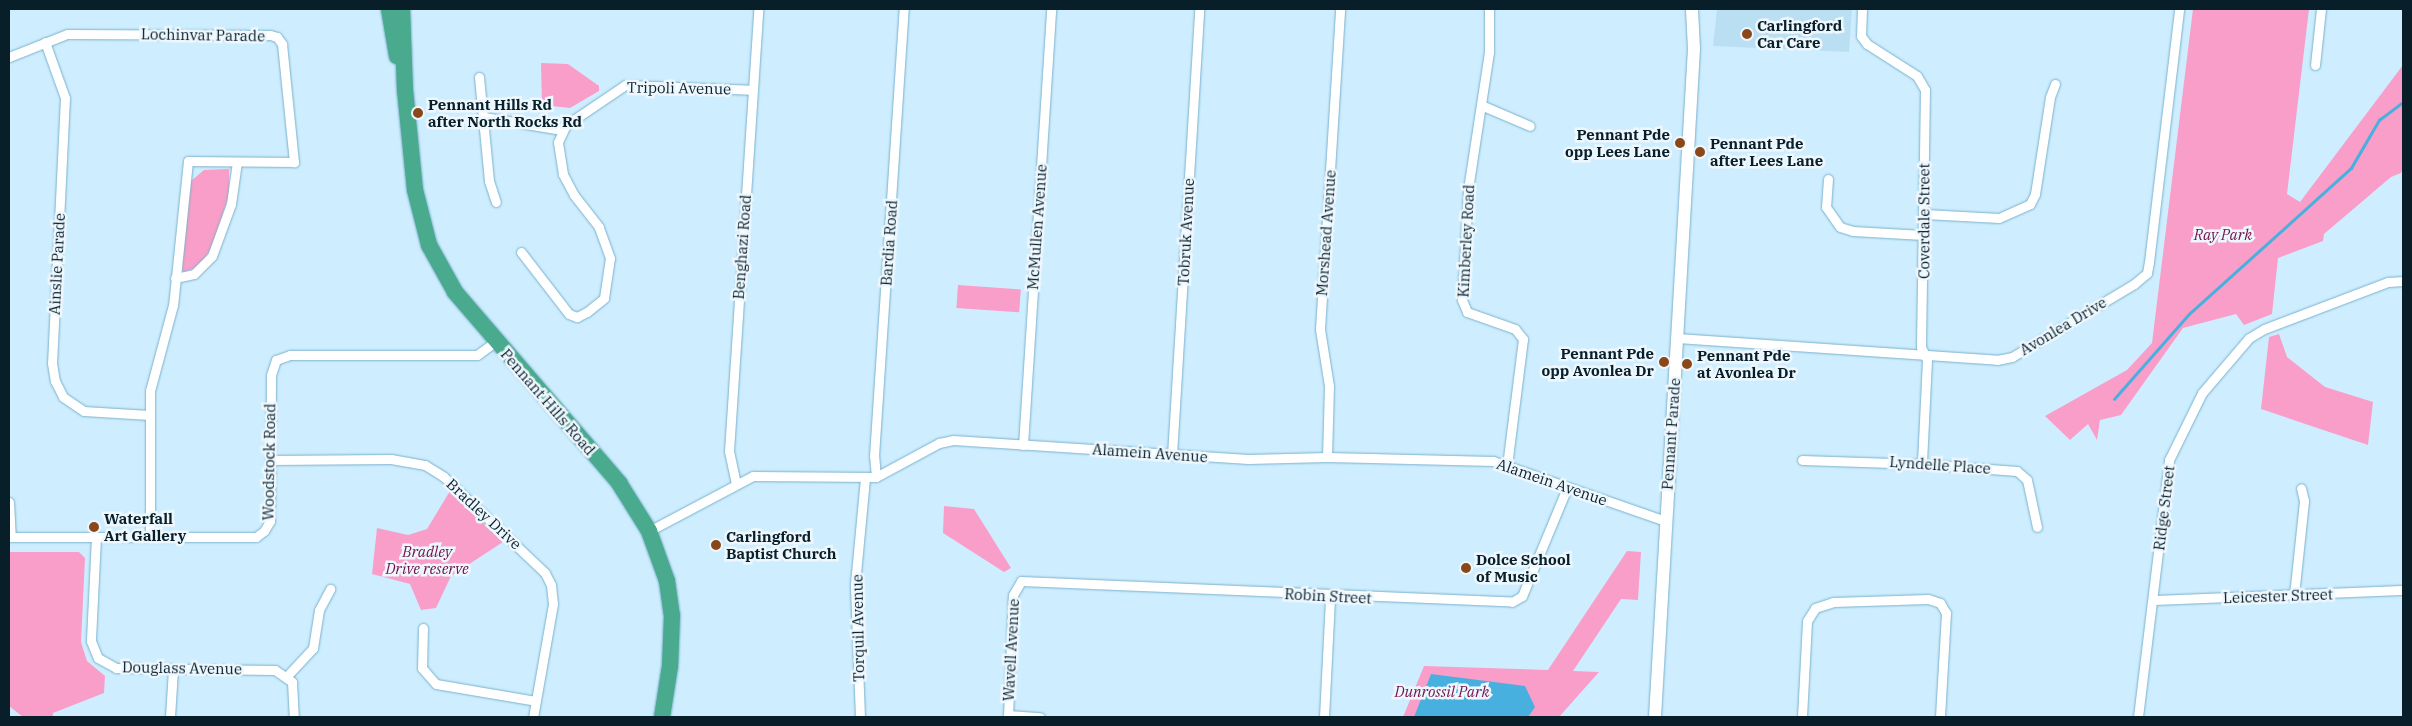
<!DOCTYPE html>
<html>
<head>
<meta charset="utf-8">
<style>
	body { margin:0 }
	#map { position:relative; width:2412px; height:726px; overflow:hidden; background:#ceeeff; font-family:"IBM Plex Serif",serif }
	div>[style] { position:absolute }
	.built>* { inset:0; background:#bbdff2 }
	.green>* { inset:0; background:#f99ec8; transform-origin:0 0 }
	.water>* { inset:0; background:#48b0df }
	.stream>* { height:2.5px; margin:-1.25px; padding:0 1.25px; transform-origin:1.25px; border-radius:1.25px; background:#48b0df }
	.roads { filter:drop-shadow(0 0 1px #7bb1cc) drop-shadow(0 0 1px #7bb1cc) }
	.street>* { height:9px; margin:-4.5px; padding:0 4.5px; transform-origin:4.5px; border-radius:4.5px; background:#fff }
	.secondary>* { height:12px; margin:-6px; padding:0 6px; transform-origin:6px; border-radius:6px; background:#fff }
	.highway>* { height:16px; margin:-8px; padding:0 8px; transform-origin:8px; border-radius:8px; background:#4aaa8e }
	.dots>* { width:14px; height:14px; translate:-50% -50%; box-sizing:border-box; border:2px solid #edf7fd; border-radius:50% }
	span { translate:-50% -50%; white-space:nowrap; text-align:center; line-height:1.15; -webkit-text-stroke:5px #edf7fd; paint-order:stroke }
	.poi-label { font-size:15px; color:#081e29; font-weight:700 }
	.left { translate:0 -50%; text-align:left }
	.right { translate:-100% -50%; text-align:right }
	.street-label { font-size:15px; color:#081e29 }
	.park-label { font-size:15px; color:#73114a; font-style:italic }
	.frame { position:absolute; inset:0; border:10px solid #081e29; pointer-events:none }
</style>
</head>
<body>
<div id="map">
	<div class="built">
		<div style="clip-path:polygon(1717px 9px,1852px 9px,1849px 52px,1713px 46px)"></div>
	</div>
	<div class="green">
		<div style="clip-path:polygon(2193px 9px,2309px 9px,2287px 194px,2300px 202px,2403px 65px,2403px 167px,2401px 173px,2391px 177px,2324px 234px,2323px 241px,2278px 258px,2272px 314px,2244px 325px,2236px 314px,2183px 328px,2121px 415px,2100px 420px,2097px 440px,2088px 424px,2070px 440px,2045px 416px,2127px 370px,2152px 343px)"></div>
		<div style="clip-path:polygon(541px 63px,568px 64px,599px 86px,599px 91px,570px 108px,542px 105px)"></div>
		<div style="clip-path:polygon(229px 169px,229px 194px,213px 245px,200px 266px,184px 272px,180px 267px,191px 181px,204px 170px)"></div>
		<div style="left:958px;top:285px;width:63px;height:23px;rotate:4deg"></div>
		<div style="clip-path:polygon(2279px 334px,2287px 357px,2325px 387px,2373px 402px,2368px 445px,2261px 409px,2269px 337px)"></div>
		<div style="clip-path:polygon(450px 491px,503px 542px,451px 576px,436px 608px,421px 610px,410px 584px,372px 574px,377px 528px,408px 535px,427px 529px)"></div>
		<div style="clip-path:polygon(944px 506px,974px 509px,1011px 568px,1004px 572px,943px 533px)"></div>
		<div style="clip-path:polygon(1627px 551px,1641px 552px,1638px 600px,1621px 599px,1573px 671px,1599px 672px,1559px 717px,1403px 717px,1424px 666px,1548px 670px)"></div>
		<div style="clip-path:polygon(9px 552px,79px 552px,85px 558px,81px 642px,87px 661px,105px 676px,104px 693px,53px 713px,53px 717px,23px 717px,9px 706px)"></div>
	</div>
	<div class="water">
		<div style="clip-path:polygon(1431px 674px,1525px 686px,1535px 707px,1528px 717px,1414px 717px)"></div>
	</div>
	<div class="stream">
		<div style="left:2114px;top:399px;width:113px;rotate:-48.6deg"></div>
		<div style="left:2189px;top:314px;width:218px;rotate:-42deg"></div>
		<div style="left:2351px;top:168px;width:56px;rotate:-59.7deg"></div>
		<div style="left:2379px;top:120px;width:30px;rotate:-37deg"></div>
		<div style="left:1417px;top:692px;width:9px;rotate:21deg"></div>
	</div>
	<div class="roads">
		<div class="street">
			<div style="left:1489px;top:9px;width:43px;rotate:90deg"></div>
			<div style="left:1489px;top:52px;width:140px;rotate:98.7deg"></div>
			<div style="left:1468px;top:190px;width:110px;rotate:93.1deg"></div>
			<div style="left:1462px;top:300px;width:13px;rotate:67deg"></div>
			<div style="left:1467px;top:312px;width:51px;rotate:19.5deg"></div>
			<div style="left:1515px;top:329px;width:13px;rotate:51deg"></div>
			<div style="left:1523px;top:339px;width:128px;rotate:97.2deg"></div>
			<div style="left:1862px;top:9px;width:27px;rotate:92deg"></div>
			<div style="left:1861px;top:36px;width:10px;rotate:53deg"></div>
			<div style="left:1867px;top:44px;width:59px;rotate:32.6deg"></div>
			<div style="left:1917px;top:76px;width:16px;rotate:60deg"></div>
			<div style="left:1925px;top:90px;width:257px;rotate:90.9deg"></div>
			<div style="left:1921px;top:347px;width:14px;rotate:65deg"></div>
			<div style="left:1927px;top:360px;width:104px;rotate:92.8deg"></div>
			<div style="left:45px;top:42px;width:59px;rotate:70.3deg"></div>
			<div style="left:65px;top:98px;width:265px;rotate:92.8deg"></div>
			<div style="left:52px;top:363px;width:18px;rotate:81deg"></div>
			<div style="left:55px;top:381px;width:18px;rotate:63deg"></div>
			<div style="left:63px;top:397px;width:25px;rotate:34deg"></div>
			<div style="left:84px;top:411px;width:65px;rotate:3.5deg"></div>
			<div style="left:9px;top:57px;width:62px;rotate:-21.6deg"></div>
			<div style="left:67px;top:34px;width:203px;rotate:0.3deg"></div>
			<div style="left:270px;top:35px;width:7px;rotate:16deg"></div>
			<div style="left:277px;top:37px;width:9px;rotate:54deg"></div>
			<div style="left:282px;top:44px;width:119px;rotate:84.2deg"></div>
			<div style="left:294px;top:162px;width:106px;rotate:-179.5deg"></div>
			<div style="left:188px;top:161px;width:145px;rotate:95.9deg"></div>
			<div style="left:173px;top:305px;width:89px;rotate:105deg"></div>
			<div style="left:150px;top:391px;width:146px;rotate:90deg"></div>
			<div style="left:2315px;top:65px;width:56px;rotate:-83.9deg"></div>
			<div style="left:479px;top:77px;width:104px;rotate:84.5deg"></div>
			<div style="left:489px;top:181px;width:22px;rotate:72deg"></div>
			<div style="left:1481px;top:105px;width:53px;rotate:23.2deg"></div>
			<div style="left:484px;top:117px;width:79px;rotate:9.5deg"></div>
			<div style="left:1828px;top:179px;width:28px;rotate:94deg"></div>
			<div style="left:1826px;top:207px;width:24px;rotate:55deg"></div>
			<div style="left:1840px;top:227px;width:14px;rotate:17deg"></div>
			<div style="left:1853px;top:231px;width:70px;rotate:3.3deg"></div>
			<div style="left:1925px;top:214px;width:74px;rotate:3.1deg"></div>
			<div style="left:1999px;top:218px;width:34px;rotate:-24deg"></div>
			<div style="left:2030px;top:204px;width:11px;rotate:-63deg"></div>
			<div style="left:2035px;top:194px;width:98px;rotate:-81.2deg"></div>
			<div style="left:2050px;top:97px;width:14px;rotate:-69deg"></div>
			<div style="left:521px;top:252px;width:78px;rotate:52.3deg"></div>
			<div style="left:569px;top:314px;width:9px;rotate:21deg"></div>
			<div style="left:577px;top:317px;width:11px;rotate:-27deg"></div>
			<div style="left:587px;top:312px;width:22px;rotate:-39deg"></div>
			<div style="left:604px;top:298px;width:40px;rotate:-81.5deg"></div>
			<div style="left:610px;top:258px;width:33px;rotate:-110deg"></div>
			<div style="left:599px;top:227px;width:41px;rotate:-128deg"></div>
			<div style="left:574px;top:195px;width:24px;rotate:-118deg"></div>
			<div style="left:563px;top:174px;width:32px;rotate:-99deg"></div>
			<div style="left:558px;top:142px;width:19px;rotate:-65deg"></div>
			<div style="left:566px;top:125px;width:71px;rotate:-34.1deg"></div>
			<div style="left:625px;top:85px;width:128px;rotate:2.2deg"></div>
			<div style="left:175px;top:278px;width:19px;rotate:-12deg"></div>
			<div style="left:194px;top:274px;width:25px;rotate:-45deg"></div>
			<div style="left:212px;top:256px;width:55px;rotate:-69.9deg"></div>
			<div style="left:231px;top:204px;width:42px;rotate:-81.9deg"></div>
			<div style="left:1677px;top:338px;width:321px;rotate:3.9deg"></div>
			<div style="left:1997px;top:360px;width:15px;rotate:-11deg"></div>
			<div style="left:2012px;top:357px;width:142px;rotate:-30.9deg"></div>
			<div style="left:2134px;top:284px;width:17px;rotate:-40deg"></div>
			<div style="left:2147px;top:273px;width:11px;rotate:-80deg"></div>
			<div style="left:2149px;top:262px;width:255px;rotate:-83.2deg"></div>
			<div style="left:1023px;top:445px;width:437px;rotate:-86.3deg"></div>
			<div style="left:1172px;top:455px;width:447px;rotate:-86.5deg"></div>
			<div style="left:1327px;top:457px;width:71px;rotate:-88.4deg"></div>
			<div style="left:1329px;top:386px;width:58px;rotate:-99deg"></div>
			<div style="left:1320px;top:329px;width:321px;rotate:-86.4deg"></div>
			<div style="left:270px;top:460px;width:121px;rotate:-0.5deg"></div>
			<div style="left:391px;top:459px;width:35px;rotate:10deg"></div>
			<div style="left:425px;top:465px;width:22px;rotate:32deg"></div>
			<div style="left:444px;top:477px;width:139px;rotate:43.5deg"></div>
			<div style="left:545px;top:573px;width:13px;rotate:63deg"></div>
			<div style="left:551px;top:585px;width:19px;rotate:84deg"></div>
			<div style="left:553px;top:604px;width:115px;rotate:100deg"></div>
			<div style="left:1802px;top:460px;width:120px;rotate:1.9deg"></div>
			<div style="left:1922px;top:464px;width:95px;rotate:4.2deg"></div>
			<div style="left:2017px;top:471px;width:13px;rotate:42deg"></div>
			<div style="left:2027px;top:480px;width:48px;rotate:78deg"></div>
			<div style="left:876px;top:477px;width:21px;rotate:-95deg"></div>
			<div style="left:874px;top:456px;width:448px;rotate:-86.2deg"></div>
			<div style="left:736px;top:484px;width:34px;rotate:-102deg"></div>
			<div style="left:729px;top:451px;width:443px;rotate:-86.2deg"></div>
			<div style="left:9px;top:502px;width:35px;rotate:87deg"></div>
			<div style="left:649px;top:531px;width:118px;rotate:-27.9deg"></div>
			<div style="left:753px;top:476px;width:123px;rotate:0.5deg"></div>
			<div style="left:876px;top:477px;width:72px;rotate:-28.4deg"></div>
			<div style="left:939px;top:443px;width:14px;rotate:-12deg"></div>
			<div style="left:953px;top:440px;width:296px;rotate:3.7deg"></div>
			<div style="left:1248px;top:459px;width:79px;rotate:-1.5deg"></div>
			<div style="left:1327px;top:457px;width:166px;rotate:1.4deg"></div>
			<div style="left:1493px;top:461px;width:182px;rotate:19.2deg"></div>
			<div style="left:9px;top:537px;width:247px"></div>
			<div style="left:256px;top:537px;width:10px;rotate:-37deg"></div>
			<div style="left:264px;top:531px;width:12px;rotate:-59deg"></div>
			<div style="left:270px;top:521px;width:146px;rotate:-89.6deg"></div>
			<div style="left:271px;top:375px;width:16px;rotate:-72deg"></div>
			<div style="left:276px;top:360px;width:15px;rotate:-20deg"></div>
			<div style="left:290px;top:355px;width:187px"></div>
			<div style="left:477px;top:355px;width:24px;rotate:-36deg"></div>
			<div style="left:96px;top:537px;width:104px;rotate:92.8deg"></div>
			<div style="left:91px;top:641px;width:18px;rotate:68deg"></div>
			<div style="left:98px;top:658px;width:21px;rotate:29deg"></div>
			<div style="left:116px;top:668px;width:159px;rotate:0.7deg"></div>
			<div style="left:275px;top:670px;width:21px;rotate:35deg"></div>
			<div style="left:292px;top:682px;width:35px;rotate:87deg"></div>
			<div style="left:2294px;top:595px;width:95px;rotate:-83.9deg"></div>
			<div style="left:2304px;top:501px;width:13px;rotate:-103deg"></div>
			<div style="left:2153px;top:600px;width:250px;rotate:-2.3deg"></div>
			<div style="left:423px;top:628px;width:40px;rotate:91.4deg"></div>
			<div style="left:422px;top:668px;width:21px;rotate:49deg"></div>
			<div style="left:436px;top:684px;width:101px;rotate:9.6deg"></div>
			<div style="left:287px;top:676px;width:38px;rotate:-47deg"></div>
			<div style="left:313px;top:648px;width:38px;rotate:-81deg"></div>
			<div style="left:319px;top:610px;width:24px;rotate:-62deg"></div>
			<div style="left:1008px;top:715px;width:32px;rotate:4deg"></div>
			<div style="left:170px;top:717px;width:48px;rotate:-86.4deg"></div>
			<div style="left:860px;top:717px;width:133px;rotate:-92.2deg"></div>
			<div style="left:855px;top:584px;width:105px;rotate:-84.6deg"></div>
			<div style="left:1008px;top:717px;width:122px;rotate:-87.7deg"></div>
			<div style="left:1013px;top:595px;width:16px;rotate:-60deg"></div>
			<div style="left:1021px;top:581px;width:491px;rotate:2.4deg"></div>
			<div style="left:1512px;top:602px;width:12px;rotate:-31deg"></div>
			<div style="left:1522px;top:596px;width:117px;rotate:-67.4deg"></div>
			<div style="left:1324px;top:717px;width:120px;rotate:-87.1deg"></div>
			<div style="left:1802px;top:717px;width:96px;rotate:-87deg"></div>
			<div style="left:1807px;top:621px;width:15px;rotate:-58deg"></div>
			<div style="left:1815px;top:608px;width:19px;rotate:-18deg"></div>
			<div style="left:1833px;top:602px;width:95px;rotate:-1.8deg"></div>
			<div style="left:1928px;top:599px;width:13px;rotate:18deg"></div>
			<div style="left:1940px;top:603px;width:12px;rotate:59deg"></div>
			<div style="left:1946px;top:613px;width:104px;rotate:93.3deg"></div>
			<div style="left:2138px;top:717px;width:259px;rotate:-83.1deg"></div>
			<div style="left:2169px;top:460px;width:75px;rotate:-63.8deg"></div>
			<div style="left:2202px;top:393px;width:72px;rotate:-49.5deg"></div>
			<div style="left:2249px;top:338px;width:17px;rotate:-31deg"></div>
			<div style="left:2264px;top:329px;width:133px;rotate:-20.8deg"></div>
			<div style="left:2388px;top:282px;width:15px;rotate:-4deg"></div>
		</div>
		<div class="secondary">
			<div style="left:1655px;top:717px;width:669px;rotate:-86.66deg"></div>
			<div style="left:1694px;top:49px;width:40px;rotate:-92.9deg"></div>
		</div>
		<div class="highway">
			<div style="left:389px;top:9px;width:48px;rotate:80.3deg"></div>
			<div style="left:402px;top:9px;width:81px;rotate:87.9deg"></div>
			<div style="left:405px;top:90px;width:100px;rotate:84.3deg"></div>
			<div style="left:415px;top:190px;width:57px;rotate:75.7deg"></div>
			<div style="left:429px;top:245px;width:54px;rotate:61deg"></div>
			<div style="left:455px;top:292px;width:252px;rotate:49.3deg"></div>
			<div style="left:619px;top:483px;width:57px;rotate:58deg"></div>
			<div style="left:649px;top:531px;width:53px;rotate:70.2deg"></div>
			<div style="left:667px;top:581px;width:34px;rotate:82deg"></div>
			<div style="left:672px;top:615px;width:51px;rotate:92.2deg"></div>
			<div style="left:670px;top:666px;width:52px;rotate:98.9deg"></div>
		</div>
	</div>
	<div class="dots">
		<div style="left:1747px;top:34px;background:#8a4719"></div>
		<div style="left:418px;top:113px;background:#8a4719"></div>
		<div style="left:1680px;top:143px;background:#8a4719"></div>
		<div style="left:1700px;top:152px;background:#8a4719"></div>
		<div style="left:1664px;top:362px;background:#8a4719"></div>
		<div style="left:1687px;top:364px;background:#8a4719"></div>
		<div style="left:94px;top:527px;background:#8a4719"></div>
		<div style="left:716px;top:545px;background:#8a4719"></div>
		<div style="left:1466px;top:568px;background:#8a4719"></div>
	</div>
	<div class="poi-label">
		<span class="left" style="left:1757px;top:34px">Carlingford<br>Car Care</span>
		<span class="left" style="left:428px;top:113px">Pennant Hills Rd<br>after North Rocks Rd</span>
		<span class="right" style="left:1670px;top:143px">Pennant Pde<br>opp Lees Lane</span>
		<span class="left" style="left:1710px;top:152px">Pennant Pde<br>after Lees Lane</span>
		<span class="right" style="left:1654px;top:362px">Pennant Pde<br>opp Avonlea Dr</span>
		<span class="left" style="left:1697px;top:364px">Pennant Pde<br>at Avonlea Dr</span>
		<span class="left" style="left:104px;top:527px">Waterfall<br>Art Gallery</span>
		<span class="left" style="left:726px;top:545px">Carlingford<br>Baptist Church</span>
		<span class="left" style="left:1476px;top:568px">Dolce School<br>of Music</span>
	</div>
	<div class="street-label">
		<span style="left:203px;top:35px;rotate:1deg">Lochinvar Parade</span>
		<span style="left:679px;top:88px;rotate:1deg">Tripoli Avenue</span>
		<span style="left:1924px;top:221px;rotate:-90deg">Coverdale Street</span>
		<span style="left:1037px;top:227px;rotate:-86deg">McMullen Avenue</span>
		<span style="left:1186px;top:232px;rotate:-87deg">Tobruk Avenue</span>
		<span style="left:1326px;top:233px;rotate:-86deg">Morshead Avenue</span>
		<span style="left:1466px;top:241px;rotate:-87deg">Kimberley Road</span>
		<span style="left:889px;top:243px;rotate:-86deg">Bardia Road</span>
		<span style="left:742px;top:247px;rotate:-86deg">Benghazi Road</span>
		<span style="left:57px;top:264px;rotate:-87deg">Ainslie Parade</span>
		<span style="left:2063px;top:326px;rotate:-31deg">Avonlea Drive</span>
		<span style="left:548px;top:402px;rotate:49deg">Pennant Hills Road</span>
		<span style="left:1671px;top:434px;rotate:-86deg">Pennant Parade</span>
		<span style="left:1150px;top:453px;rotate:4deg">Alamein Avenue</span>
		<span style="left:269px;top:462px;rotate:-89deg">Woodstock Road</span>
		<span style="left:1940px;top:465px;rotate:4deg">Lyndelle Place</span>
		<span style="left:1552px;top:482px;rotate:19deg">Alamein Avenue</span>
		<span style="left:2164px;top:508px;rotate:-83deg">Ridge Street</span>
		<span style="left:484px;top:514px;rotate:43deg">Bradley Drive</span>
		<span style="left:1328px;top:596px;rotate:3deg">Robin Street</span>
		<span style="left:2278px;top:596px;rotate:-2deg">Leicester Street</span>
		<span style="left:858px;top:628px;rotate:-91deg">Torquil Avenue</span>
		<span style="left:1011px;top:650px;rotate:-87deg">Wavell Avenue</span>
		<span style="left:182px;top:668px;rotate:1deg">Douglass Avenue</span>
	</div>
	<div class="park-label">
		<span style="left:2223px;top:235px">Ray Park</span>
		<span style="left:427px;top:560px">Bradley<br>Drive reserve</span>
		<span style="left:1442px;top:692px">Dunrossil Park</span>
	</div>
	<div class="frame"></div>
</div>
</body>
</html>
